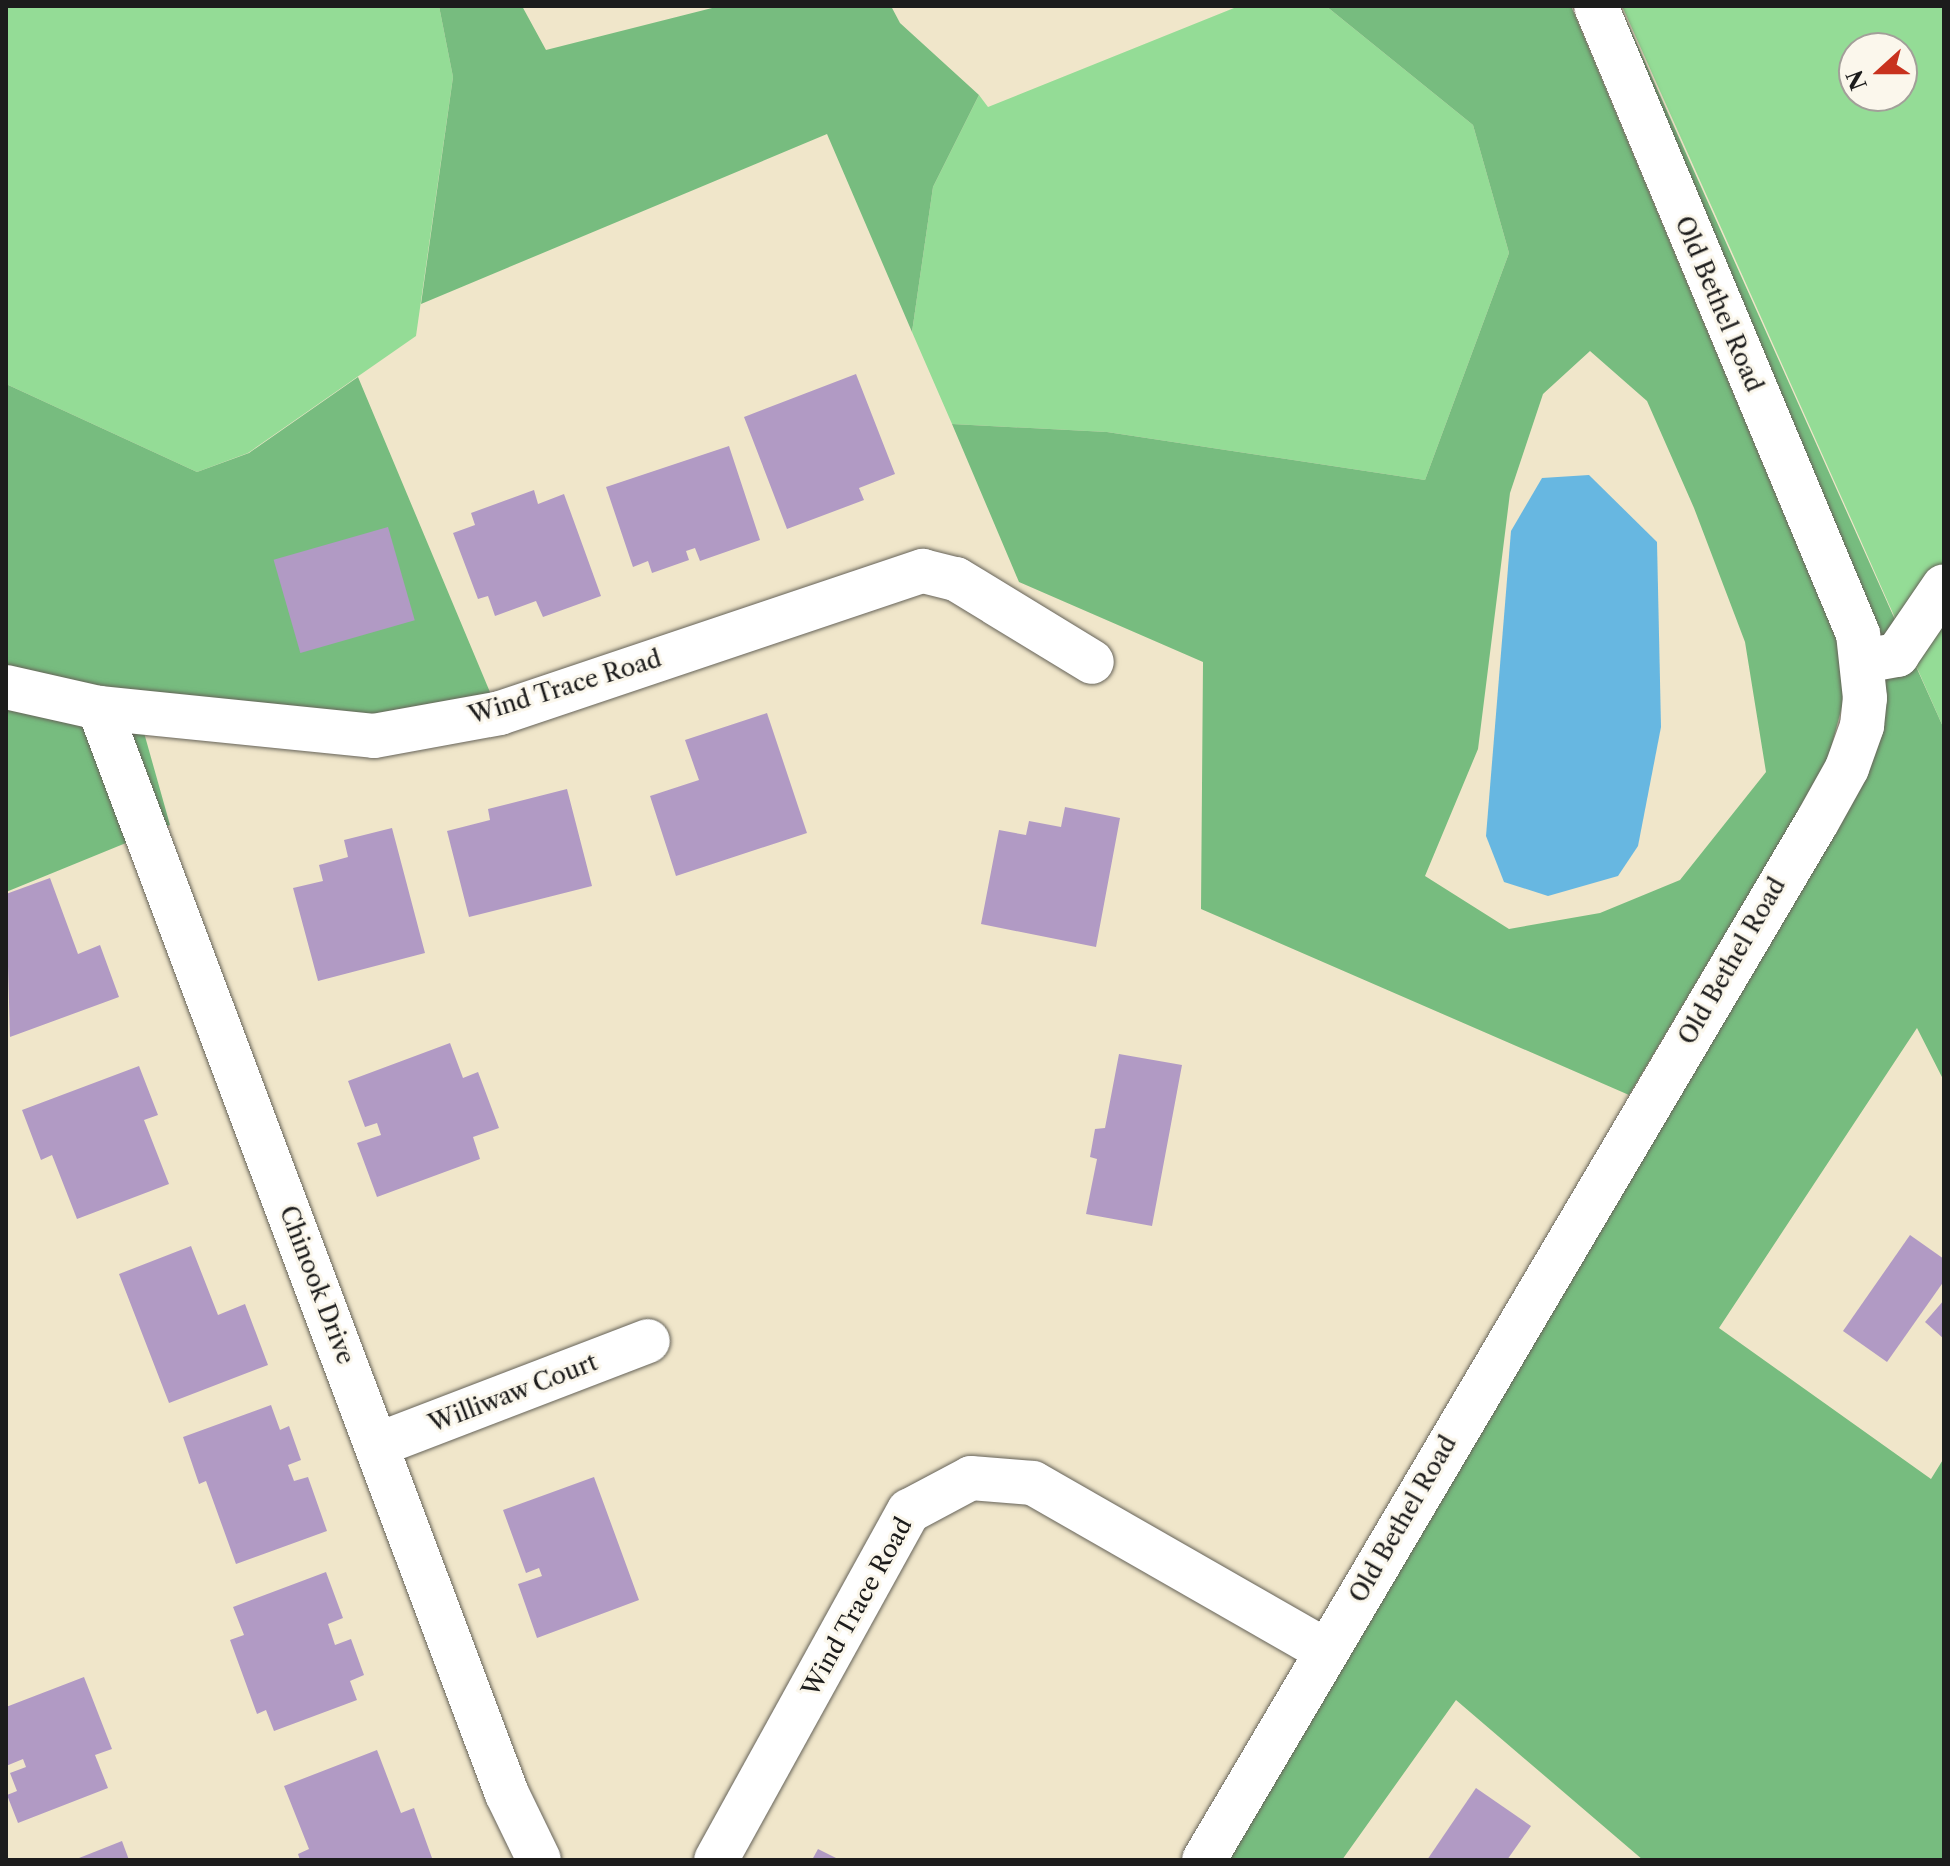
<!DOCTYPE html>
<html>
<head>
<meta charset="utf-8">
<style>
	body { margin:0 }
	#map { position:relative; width:1950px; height:1866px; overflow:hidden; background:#f0e6ca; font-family:"Libre Caslon Text",serif }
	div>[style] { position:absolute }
	.green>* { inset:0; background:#94dc96 }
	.forest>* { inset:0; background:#77bc7f }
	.water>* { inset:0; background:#67b7e1 }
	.building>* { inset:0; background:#b19ac4; transform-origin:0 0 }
	.roads { filter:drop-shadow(0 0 2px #666359) drop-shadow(0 0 2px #666359) }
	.minor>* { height:44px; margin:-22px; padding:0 22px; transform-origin:22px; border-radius:22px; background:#fff }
	.tertiary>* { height:44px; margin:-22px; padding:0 22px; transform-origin:22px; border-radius:22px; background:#fff }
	span { translate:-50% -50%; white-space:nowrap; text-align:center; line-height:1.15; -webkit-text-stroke:6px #fbf7ec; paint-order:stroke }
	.street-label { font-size:24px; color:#1c1c1c }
	.frame { position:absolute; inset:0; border:8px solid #1c1c1c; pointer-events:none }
	.north { position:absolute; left:1838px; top:32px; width:80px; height:80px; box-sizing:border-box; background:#fbf7ec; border:2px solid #a29f99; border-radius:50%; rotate:249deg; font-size:22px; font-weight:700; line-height:32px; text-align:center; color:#1c1c1c }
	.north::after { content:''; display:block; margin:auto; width:28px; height:36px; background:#c8321e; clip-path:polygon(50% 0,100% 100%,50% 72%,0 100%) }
</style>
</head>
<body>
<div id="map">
	<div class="green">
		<div style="clip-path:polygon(6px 6px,439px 6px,453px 77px,416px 336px,248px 453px,197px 472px,6px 384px)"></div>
		<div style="clip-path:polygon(1239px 6px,1326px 6px,1473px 125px,1509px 253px,1425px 480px,1107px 432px,952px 424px,912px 332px,933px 187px,979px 95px,988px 107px)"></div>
		<div style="clip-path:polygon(evenodd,1622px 6px,1944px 6px,1944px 729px,1857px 532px,1622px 6px,1854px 48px,1902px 48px,1902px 96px,1854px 96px,1854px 48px)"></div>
	</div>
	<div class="forest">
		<div style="clip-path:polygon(439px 6px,522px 6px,546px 50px,720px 6px,891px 6px,900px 23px,979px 95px,933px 187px,912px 332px,827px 134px,421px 304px,453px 77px)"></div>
		<div style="clip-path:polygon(evenodd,1326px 6px,1571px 6px,1837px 641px,1844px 699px,1827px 763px,1629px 1095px,1201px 909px,1203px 662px,1019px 582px,952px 424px,1107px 432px,1425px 480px,1509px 253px,1473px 125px,1326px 6px,1590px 351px,1647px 401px,1694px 508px,1745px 642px,1766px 772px,1680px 880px,1600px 913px,1509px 929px,1425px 876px,1478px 749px,1510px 493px,1543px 394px,1590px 351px)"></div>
		<div style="clip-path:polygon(1620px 6px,1944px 729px,1944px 1081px,1917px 1028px,1719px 1328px,1931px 1479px,1944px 1458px,1944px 1860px,1643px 1860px,1456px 1700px,1342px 1860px,1229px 1860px,1882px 730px,1884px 656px)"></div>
		<div style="clip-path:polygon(358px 377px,505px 728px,141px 722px,170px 825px,6px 892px,6px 384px,197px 472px,249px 453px)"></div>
	</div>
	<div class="water">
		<div style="clip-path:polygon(1589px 475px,1657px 542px,1661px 727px,1638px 846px,1618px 876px,1548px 896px,1504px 882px,1486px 836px,1511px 531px,1542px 478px)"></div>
	</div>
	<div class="building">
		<div style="clip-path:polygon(856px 374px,895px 474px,859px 488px,864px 500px,787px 529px,744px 417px)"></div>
		<div style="clip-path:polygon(729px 446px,760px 540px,700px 561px,695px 548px,686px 551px,689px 560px,652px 573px,648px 561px,633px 567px,606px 487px)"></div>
		<div style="clip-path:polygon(534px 490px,538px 504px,564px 494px,601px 596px,543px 617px,536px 601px,495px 616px,488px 596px,478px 599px,453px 533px,475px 525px,471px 513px)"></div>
		<div style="left:388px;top:527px;width:97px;height:119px;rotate:74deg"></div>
		<div style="clip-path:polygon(767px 713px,807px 833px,676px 876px,650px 796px,699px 780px,685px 740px)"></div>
		<div style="clip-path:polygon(567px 789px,592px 886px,469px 917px,447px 831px,490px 820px,488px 809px)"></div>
		<div style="clip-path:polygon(1065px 807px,1120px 818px,1096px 947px,981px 924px,999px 830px,1026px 835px,1029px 821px,1061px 827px)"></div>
		<div style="clip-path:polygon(392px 828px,425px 953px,318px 981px,293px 888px,323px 881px,319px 865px,348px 857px,344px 840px)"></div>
		<div style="clip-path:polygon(50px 878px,78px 954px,100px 945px,119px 997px,10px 1037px,6px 894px)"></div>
		<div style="clip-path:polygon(450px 1043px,463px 1078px,478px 1072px,499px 1128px,473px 1137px,480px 1159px,377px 1197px,357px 1143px,381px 1135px,377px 1123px,365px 1127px,348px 1081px)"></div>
		<div style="clip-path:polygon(1119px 1054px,1182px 1065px,1152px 1226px,1086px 1214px,1097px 1159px,1090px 1157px,1095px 1129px,1105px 1128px)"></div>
		<div style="clip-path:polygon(139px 1066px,158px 1115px,144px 1120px,169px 1184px,77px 1219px,52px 1155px,41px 1160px,22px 1110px)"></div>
		<div style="clip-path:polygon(1910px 1235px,1944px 1259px,1944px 1281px,1887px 1362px,1843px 1331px)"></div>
		<div style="clip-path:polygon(191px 1246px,218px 1315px,245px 1304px,268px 1365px,169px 1403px,119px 1274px)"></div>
		<div style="clip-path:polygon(1944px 1300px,1944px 1339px,1925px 1322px)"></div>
		<div style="clip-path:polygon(271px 1405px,280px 1430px,289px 1426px,301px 1460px,288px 1465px,294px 1481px,308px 1477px,327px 1531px,236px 1564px,206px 1481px,199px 1484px,183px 1437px)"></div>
		<div style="clip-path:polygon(594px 1477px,639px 1600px,537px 1638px,518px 1584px,542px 1576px,539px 1568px,526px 1573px,503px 1510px)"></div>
		<div style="clip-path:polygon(326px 1572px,343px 1618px,328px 1624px,335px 1645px,351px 1639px,364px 1675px,350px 1681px,357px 1700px,274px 1731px,266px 1710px,257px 1714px,230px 1640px,244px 1635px,233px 1607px)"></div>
		<div style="clip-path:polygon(84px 1677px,112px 1749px,95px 1755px,108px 1788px,18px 1823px,7px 1795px,17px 1791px,10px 1773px,26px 1767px,23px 1759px,6px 1766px,6px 1707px)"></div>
		<div style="clip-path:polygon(377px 1750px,401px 1813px,414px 1808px,432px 1858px,300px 1860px,298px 1854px,309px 1849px,284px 1786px)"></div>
		<div style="clip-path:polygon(1476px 1788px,1531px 1826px,1507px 1860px,1427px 1860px)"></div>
		<div style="clip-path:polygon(122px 1841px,129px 1860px,74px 1860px)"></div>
		<div style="clip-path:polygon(818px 1849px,840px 1860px,812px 1860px)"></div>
	</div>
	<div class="roads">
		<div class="minor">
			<div style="left:1863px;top:661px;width:35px;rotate:-10deg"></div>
			<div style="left:1897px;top:655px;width:83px;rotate:-55.7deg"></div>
			<div style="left:6px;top:687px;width:95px;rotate:12.7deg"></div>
			<div style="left:99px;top:708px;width:276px;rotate:5.8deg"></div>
			<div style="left:374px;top:736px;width:128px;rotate:-10.3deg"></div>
			<div style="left:500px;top:713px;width:446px;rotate:-18.6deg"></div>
			<div style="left:923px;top:571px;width:34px;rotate:14deg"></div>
			<div style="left:956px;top:579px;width:159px;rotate:31.4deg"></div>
			<div style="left:99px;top:708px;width:1160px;rotate:69.41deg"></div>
			<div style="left:507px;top:1794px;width:73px;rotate:64.1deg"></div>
			<div style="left:377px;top:1445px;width:290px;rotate:-21deg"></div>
			<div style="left:716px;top:1860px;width:399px;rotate:-61.1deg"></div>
			<div style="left:909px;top:1511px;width:70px;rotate:-28deg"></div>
			<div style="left:971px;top:1478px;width:62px;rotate:4.6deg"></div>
			<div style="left:1033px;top:1483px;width:338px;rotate:29.8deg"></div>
		</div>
		<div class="tertiary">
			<div style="left:1204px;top:1860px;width:1205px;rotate:-59.44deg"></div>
			<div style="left:1817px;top:822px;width:62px;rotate:-60.9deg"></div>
			<div style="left:1847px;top:768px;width:45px;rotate:-70.3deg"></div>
			<div style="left:1862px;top:726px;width:28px;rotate:-84deg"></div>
			<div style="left:1865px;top:698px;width:64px;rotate:-96.2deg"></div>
			<div style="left:1858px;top:634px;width:680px;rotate:-112.65deg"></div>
		</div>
	</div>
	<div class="street-label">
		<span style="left:1719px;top:304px;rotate:67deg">Old Bethel Road</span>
		<span style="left:565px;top:687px;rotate:-17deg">Wind Trace Road</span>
		<span style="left:1732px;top:961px;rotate:-60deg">Old Bethel Road</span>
		<span style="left:317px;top:1285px;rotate:69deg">Chinook Drive</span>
		<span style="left:513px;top:1393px;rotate:-21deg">Williwaw Court</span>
		<span style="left:1403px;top:1519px;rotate:-60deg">Old Bethel Road</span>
		<span style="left:857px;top:1607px;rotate:-61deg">Wind Trace Road</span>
	</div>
	<div class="frame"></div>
	<div class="north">N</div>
</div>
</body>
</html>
